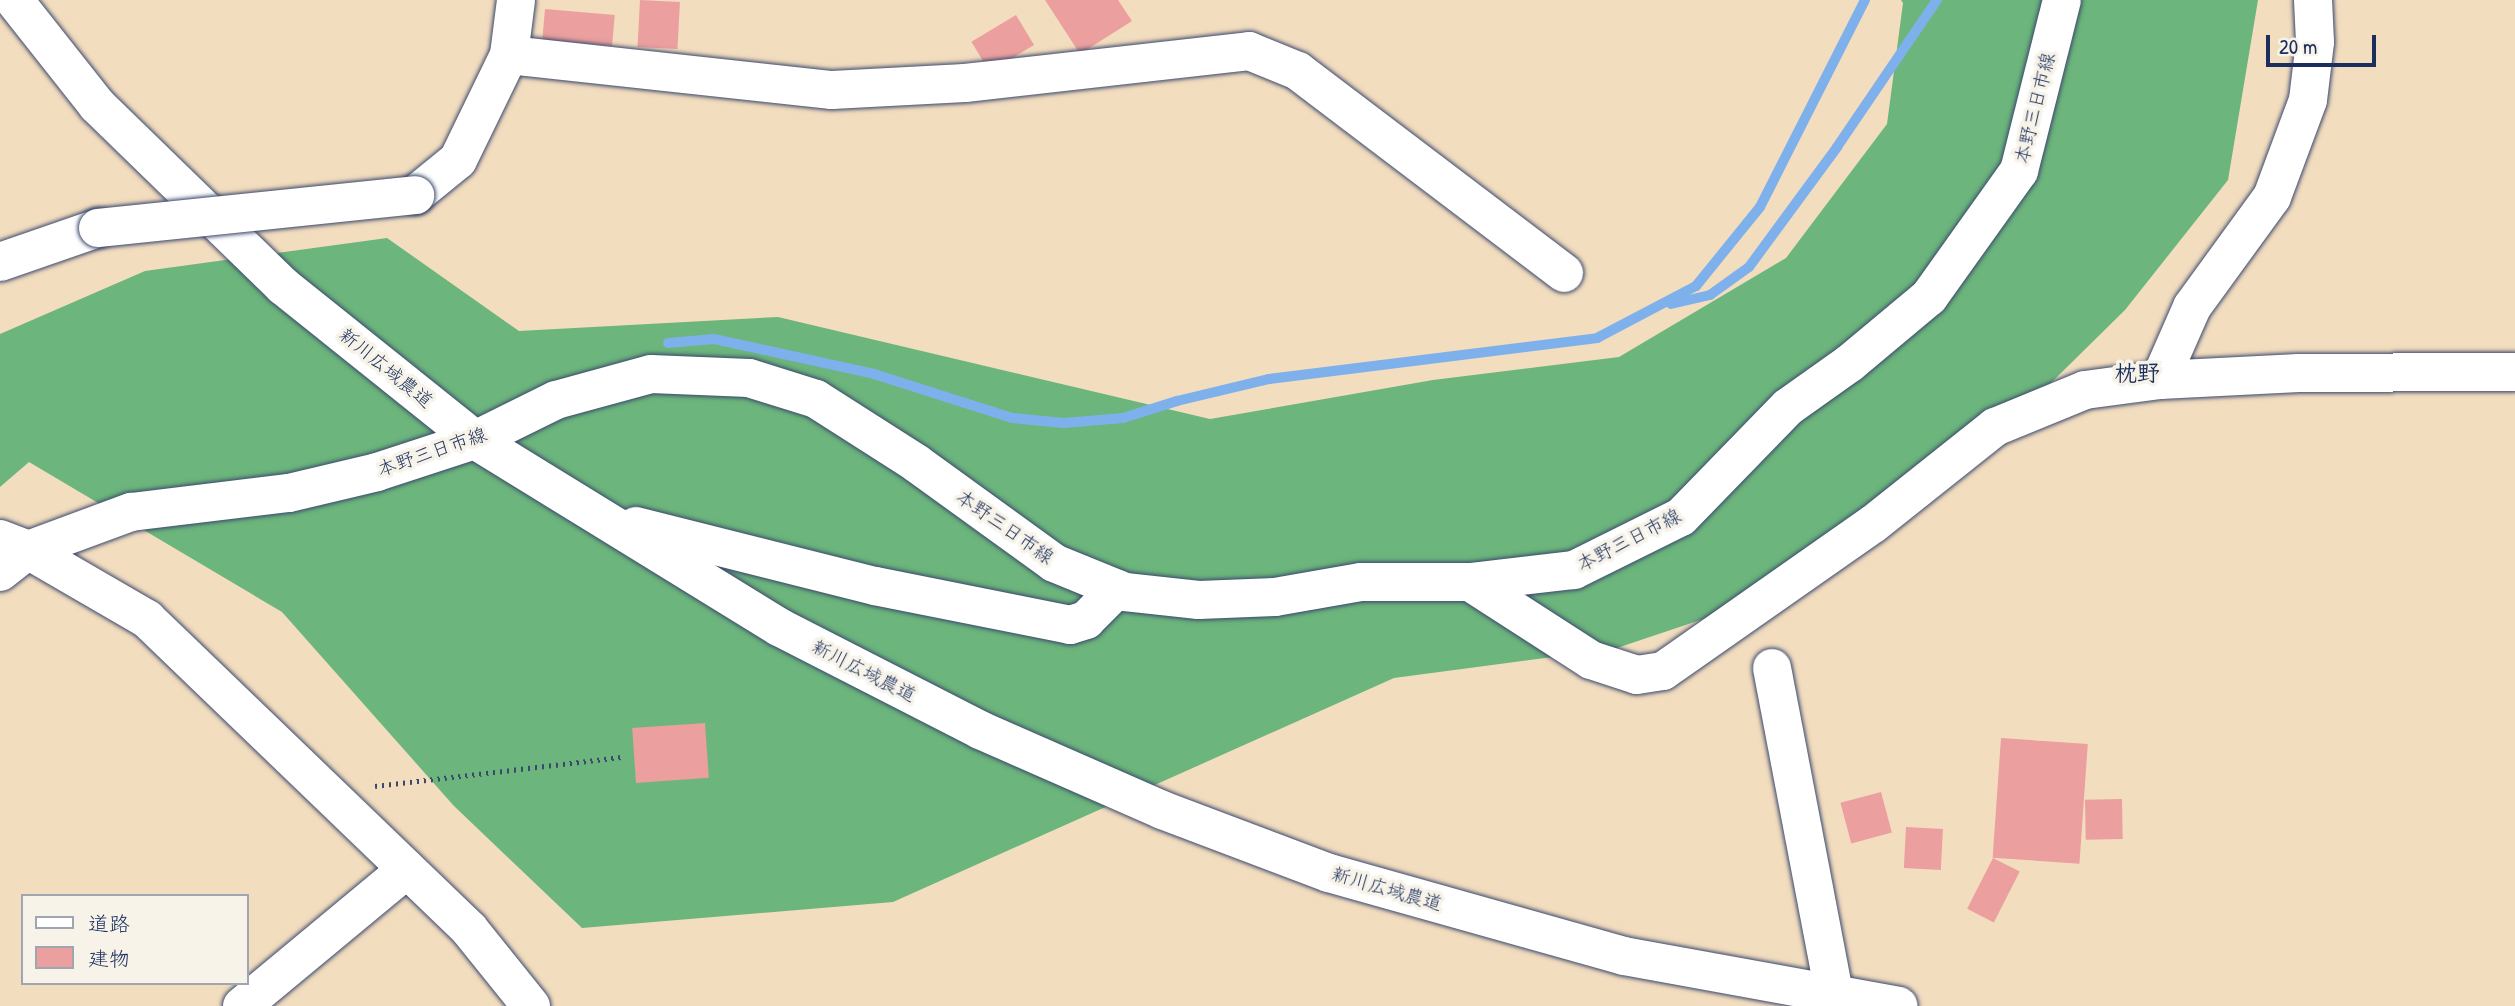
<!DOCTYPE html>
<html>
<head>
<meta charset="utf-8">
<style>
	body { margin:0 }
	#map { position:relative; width:2515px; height:1006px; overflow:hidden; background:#f3ddbf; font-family:"Patrick Hand","Klee One",sans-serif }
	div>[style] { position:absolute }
	.forest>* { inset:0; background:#6cb57c }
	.stream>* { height:10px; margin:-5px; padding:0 5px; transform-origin:5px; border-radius:5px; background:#7eb1eb }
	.building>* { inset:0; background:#eb9f9e; transform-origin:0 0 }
	.path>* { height:4.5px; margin-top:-2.25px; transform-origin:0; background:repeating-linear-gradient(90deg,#3b496d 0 2px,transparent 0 7px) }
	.roads { filter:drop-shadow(0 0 2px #3b496d) drop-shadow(0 0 2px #3b496d) }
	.minor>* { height:38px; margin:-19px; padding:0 19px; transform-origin:19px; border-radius:19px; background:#fff }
	.major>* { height:38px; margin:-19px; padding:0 19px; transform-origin:19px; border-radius:19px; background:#fff }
	.bridges { filter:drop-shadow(0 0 2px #3b496d) drop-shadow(0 0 2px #3b496d) }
	.minor-bridge>* { height:38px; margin:-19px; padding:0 19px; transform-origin:19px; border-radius:19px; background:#fff }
	span { translate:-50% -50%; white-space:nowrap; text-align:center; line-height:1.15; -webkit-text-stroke:7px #f7f3e8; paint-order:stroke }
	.street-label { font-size:19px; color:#1b2f5e }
	.quarter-label { font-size:23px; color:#1b2f5e; font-weight:700 }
	.legend { position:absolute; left:21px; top:894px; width:228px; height:91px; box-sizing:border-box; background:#f7f3e8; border:2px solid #9fa5b1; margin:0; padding:9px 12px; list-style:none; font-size:21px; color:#1b2f5e }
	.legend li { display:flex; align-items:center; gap:14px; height:35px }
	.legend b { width:35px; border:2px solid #9fa5b1 }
	.scale { position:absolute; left:2266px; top:35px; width:110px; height:32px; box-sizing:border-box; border:4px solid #1b2f5e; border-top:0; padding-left:9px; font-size:21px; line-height:24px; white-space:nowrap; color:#1b2f5e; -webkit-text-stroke:5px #f7f3e8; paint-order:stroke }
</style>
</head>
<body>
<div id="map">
	<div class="forest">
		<div style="clip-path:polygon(1901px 0,2258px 0,2228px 180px,2125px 310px,1998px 435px,1760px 600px,1614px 649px,1394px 678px,893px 902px,582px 928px,454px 806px,282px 612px,29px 462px,0 487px,0 334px,145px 271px,387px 238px,519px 331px,778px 317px,1210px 419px,1433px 380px,1619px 357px,1786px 258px,1887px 124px,1903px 3px)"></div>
	</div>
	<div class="stream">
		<div style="left:1671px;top:304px;width:40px;rotate:-13deg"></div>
		<div style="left:1710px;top:295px;width:48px;rotate:-35.7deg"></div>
		<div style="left:1749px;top:267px;width:149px;rotate:-53.7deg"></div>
		<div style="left:1837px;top:147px;width:178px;rotate:-55.8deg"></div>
		<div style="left:668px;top:343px;width:46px;rotate:-5deg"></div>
		<div style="left:714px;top:339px;width:164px;rotate:12.3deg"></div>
		<div style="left:874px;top:374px;width:145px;rotate:17.7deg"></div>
		<div style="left:1012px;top:418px;width:52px;rotate:5.5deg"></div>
		<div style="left:1064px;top:423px;width:59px;rotate:-4.8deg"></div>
		<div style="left:1123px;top:418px;width:57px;rotate:-17.5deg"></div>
		<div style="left:1177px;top:401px;width:95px;rotate:-13.4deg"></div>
		<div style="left:1269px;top:379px;width:331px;rotate:-7.1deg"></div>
		<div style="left:1597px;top:338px;width:112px;rotate:-27.7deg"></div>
		<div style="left:1696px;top:286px;width:102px;rotate:-51deg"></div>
		<div style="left:1760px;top:207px;width:232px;rotate:-63.1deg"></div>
	</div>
	<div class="building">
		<div style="left:640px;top:0;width:40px;height:47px;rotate:3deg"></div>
		<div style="clip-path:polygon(1045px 0,1118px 0,1132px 21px,1080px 54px)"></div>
		<div style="left:545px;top:9px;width:70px;height:31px;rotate:5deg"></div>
		<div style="left:1016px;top:15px;width:35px;height:52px;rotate:59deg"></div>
		<div style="left:705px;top:723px;width:55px;height:73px;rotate:86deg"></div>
		<div style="left:2001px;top:738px;width:87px;height:120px;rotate:4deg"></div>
		<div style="left:1881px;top:792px;width:42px;height:42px;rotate:75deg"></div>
		<div style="left:2122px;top:799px;width:40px;height:37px;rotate:89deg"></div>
		<div style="left:1906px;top:827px;width:37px;height:41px;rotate:3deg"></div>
		<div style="left:1993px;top:858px;width:30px;height:57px;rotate:27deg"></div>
	</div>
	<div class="path">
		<div style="left:375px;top:786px;width:248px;rotate:-6.7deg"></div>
	</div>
	<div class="roads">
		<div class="minor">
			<div style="left:14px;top:0;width:134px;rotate:51.7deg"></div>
			<div style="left:97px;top:105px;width:260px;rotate:44.2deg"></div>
			<div style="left:283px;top:286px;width:246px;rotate:38.7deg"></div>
			<div style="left:475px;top:440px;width:357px;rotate:31.6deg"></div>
			<div style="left:779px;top:627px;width:226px;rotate:27.1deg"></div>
			<div style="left:980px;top:730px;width:199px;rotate:23.7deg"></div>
			<div style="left:1162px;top:810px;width:178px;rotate:20.7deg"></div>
			<div style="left:1329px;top:873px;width:306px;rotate:15.7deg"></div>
			<div style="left:1624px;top:956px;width:279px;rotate:10.3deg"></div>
			<div style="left:509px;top:55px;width:325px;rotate:6.2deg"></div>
			<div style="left:832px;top:90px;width:133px;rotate:-3deg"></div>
			<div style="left:965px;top:83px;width:286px;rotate:-6.4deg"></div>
			<div style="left:1249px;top:51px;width:53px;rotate:22.2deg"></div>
			<div style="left:1298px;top:71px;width:334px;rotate:37.2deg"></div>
			<div style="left:415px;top:195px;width:55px;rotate:-39.1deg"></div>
			<div style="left:458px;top:160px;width:117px;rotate:-64.1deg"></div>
			<div style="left:509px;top:55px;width:55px;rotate:-82.7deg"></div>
			<div style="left:0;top:262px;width:104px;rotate:-19.1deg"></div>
			<div style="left:2160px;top:380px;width:80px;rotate:-66.3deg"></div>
			<div style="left:2192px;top:307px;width:136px;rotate:-54deg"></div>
			<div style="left:2272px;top:197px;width:103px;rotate:-69.6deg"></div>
			<div style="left:2308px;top:100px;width:58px;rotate:-83.1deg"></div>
			<div style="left:2315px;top:42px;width:42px;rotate:-92.7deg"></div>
			<div style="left:636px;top:526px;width:246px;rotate:14.1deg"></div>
			<div style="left:875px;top:586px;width:199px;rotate:11.3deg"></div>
			<div style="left:1070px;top:625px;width:17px;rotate:-17deg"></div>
			<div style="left:1086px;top:620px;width:44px;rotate:-45deg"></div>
			<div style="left:0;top:572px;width:36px;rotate:-38deg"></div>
			<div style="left:28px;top:550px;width:138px;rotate:30.1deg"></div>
			<div style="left:147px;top:619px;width:447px;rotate:43.9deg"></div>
			<div style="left:469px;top:929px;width:99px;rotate:51.2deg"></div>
			<div style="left:1470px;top:582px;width:144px;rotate:32.8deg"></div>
			<div style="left:1591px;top:660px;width:48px;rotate:18.1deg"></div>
			<div style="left:1637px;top:675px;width:26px;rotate:-9deg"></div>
			<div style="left:1663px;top:671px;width:256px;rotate:-35deg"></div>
			<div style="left:1873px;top:524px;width:156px;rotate:-38.5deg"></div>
			<div style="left:1995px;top:427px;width:97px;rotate:-22.3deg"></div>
			<div style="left:2085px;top:390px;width:76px;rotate:-7.6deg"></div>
			<div style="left:2160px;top:380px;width:139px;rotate:-2.9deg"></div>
			<div style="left:2299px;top:373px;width:216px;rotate:-0.3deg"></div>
			<div style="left:1772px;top:668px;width:332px;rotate:79.2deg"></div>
			<div style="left:242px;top:1006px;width:214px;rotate:-39.7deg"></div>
		</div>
		<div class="major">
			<div style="left:0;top:539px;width:30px;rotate:21deg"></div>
			<div style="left:28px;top:550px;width:110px;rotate:-20.3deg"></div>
			<div style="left:131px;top:512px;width:159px;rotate:-6.9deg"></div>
			<div style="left:289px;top:493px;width:90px;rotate:-13.4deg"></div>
			<div style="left:377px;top:472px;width:103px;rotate:-18.1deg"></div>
			<div style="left:475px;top:440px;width:90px;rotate:-26.3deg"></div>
			<div style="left:556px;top:400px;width:98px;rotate:-15.3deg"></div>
			<div style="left:651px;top:374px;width:98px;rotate:2.3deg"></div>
			<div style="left:749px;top:378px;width:70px;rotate:17.4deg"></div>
			<div style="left:816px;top:399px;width:119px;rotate:32.6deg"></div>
			<div style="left:916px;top:463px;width:170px;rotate:35.9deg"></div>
			<div style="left:1054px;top:563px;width:77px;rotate:22.2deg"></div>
			<div style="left:1125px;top:592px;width:74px;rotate:6.2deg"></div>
			<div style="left:1199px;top:600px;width:76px;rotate:-2.3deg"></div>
			<div style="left:1275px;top:597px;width:87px;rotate:-9.9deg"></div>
			<div style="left:1361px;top:582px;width:109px"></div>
			<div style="left:1470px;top:582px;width:105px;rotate:-6.6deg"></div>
			<div style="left:1574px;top:570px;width:119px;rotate:-26.4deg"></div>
			<div style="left:1681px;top:517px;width:153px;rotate:-45.8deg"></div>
			<div style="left:1788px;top:407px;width:76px;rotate:-35.4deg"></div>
			<div style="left:1850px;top:363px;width:103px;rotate:-39.9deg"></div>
			<div style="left:1929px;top:297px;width:155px;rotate:-54.5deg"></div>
			<div style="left:2019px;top:171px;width:176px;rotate:-75.9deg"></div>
		</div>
	</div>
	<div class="bridges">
		<div class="minor-bridge">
			<div style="left:98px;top:228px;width:319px;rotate:-5.9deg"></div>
		</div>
	</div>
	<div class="street-label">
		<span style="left:2035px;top:108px;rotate:-76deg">本野三日市線</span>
		<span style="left:386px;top:368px;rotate:39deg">新川広域農道</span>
		<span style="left:432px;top:452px;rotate:-19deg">本野三日市線</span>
		<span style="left:1005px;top:527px;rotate:35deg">本野三日市線</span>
		<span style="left:1629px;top:540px;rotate:-27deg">本野三日市線</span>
		<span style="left:864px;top:671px;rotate:27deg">新川広域農道</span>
		<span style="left:1387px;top:889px;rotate:16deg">新川広域農道</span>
	</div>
	<div class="quarter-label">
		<span style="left:2137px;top:373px">枕野</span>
	</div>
	<ul class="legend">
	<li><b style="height:9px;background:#fff"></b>道路</li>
	<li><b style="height:19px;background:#eb9f9e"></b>建物</li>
	</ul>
	<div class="scale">20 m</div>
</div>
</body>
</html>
